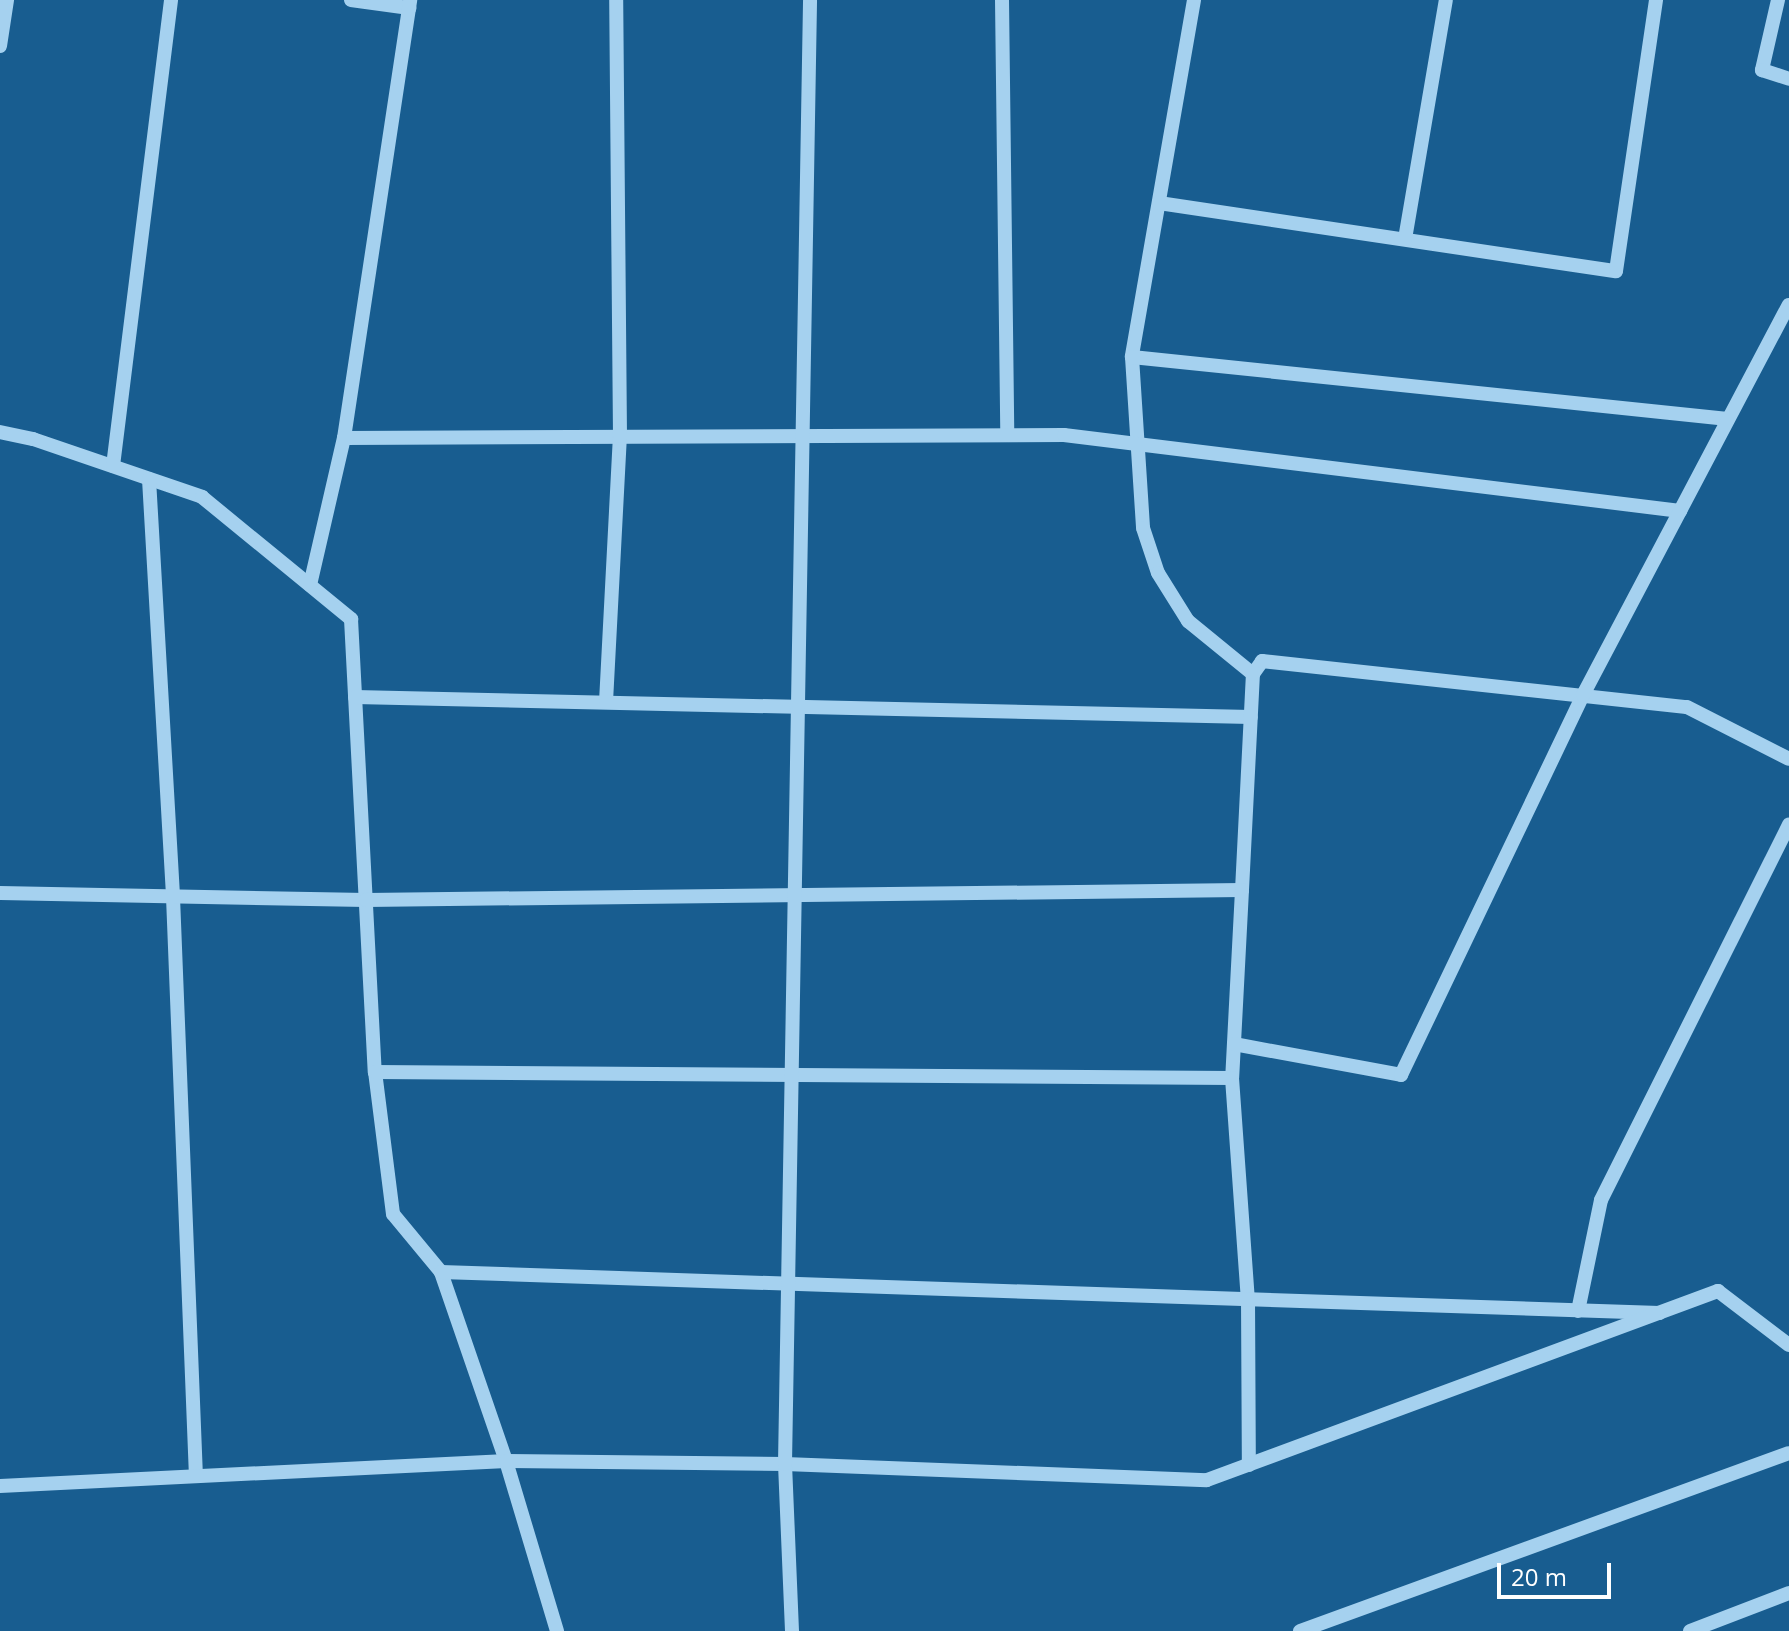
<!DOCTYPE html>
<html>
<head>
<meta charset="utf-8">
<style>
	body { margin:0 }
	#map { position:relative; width:1789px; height:1631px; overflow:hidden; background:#185d90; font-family:"Open Sans",sans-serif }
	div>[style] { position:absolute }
	.minor>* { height:14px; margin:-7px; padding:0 7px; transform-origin:7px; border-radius:7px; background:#a5d1ef }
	span { translate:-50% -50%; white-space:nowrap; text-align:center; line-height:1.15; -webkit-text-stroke:7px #185d90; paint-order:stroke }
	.scale { position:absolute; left:1497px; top:1563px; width:114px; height:36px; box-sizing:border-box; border:4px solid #fff; border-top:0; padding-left:10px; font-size:24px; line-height:28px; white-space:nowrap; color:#fff; -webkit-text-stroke:6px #185d90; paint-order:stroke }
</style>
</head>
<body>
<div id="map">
	<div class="minor">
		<div style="left:351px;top:0;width:59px;rotate:7.9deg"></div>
		<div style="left:1002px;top:0;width:434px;rotate:89.3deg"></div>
		<div style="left:1194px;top:0;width:362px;rotate:99.9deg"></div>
		<div style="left:1132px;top:357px;width:171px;rotate:86.3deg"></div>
		<div style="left:1143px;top:528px;width:47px;rotate:71.6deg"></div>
		<div style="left:1158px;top:573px;width:57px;rotate:58deg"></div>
		<div style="left:1188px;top:621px;width:84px;rotate:39.2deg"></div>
		<div style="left:1778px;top:0;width:72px;rotate:102.9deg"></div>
		<div style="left:1762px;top:70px;width:28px;rotate:18deg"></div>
		<div style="left:0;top:46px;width:47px;rotate:-81.3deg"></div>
		<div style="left:1159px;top:203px;width:462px;rotate:8.5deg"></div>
		<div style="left:1616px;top:271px;width:274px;rotate:-81.6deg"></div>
		<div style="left:1405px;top:239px;width:242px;rotate:-80.3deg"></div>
		<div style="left:1132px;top:357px;width:599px;rotate:5.94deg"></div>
		<div style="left:0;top:432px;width:34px;rotate:12deg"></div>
		<div style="left:33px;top:439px;width:179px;rotate:18.9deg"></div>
		<div style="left:202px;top:497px;width:193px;rotate:39.3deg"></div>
		<div style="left:351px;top:619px;width:454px;rotate:87deg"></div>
		<div style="left:344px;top:438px;width:443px;rotate:-81.4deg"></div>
		<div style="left:113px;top:466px;width:470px;rotate:-82.9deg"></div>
		<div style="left:149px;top:479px;width:419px;rotate:86.7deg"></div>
		<div style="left:173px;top:897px;width:579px;rotate:87.73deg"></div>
		<div style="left:310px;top:585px;width:151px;rotate:-77deg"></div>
		<div style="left:344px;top:438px;width:720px;rotate:-0.24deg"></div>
		<div style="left:1064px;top:435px;width:621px;rotate:7.03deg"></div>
		<div style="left:355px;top:697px;width:896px;rotate:1.28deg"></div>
		<div style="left:606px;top:702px;width:266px;rotate:-87deg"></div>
		<div style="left:620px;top:436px;width:436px;rotate:-90.5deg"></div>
		<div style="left:1242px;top:890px;width:216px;rotate:-87.1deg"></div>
		<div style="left:1253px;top:674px;width:16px;rotate:-55deg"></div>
		<div style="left:1262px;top:661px;width:427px;rotate:6.2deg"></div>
		<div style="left:1687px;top:707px;width:114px;rotate:27deg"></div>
		<div style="left:0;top:893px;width:366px;rotate:1.1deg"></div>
		<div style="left:366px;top:900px;width:876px;rotate:-0.65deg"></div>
		<div style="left:1242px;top:890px;width:188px;rotate:93deg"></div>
		<div style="left:1234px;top:1044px;width:170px;rotate:10.5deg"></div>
		<div style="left:1401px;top:1075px;width:421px;rotate:-64.4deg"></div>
		<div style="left:1583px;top:695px;width:441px;rotate:-62.2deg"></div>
		<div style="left:441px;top:1272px;width:75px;rotate:-129.6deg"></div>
		<div style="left:393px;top:1214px;width:143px;rotate:-97.2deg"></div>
		<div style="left:375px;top:1072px;width:857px;rotate:0.4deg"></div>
		<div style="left:1232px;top:1078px;width:222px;rotate:85.9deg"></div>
		<div style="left:1248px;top:1299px;width:166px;rotate:89.7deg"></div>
		<div style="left:1578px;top:1311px;width:113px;rotate:-78.3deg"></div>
		<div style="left:1601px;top:1200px;width:420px;rotate:-63.4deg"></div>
		<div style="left:0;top:1486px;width:507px;rotate:-2.83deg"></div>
		<div style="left:506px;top:1461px;width:200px;rotate:-109deg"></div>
		<div style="left:441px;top:1272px;width:1219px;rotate:1.93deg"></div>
		<div style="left:557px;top:1631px;width:177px;rotate:-106.7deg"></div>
		<div style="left:506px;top:1461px;width:279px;rotate:0.6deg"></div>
		<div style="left:785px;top:1464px;width:422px;rotate:2.2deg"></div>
		<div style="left:1207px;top:1480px;width:545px;rotate:-20.3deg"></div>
		<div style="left:1718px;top:1291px;width:89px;rotate:37.3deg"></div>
		<div style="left:792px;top:1631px;width:167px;rotate:-92.4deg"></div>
		<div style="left:785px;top:1464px;width:1464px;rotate:-89.02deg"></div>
		<div style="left:1300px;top:1631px;width:520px;rotate:-20deg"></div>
		<div style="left:1690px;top:1631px;width:106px;rotate:-21deg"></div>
	</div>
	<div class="scale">20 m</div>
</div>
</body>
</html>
